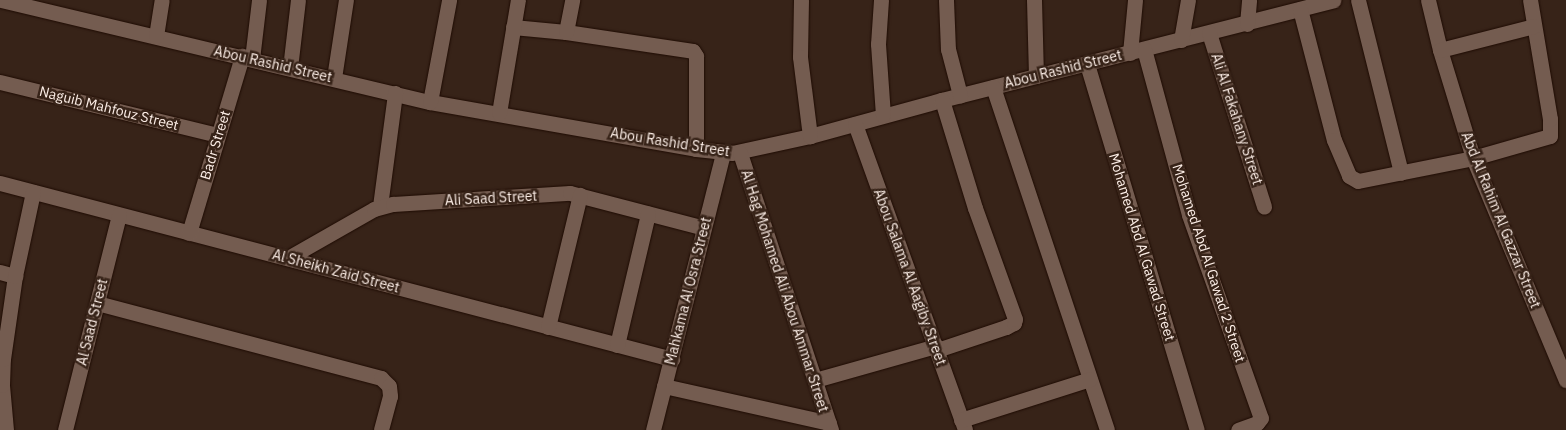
<!DOCTYPE html>
<html>
<head>
<meta charset="utf-8">
<style>
	body { margin:0 }
	#map { position:relative; width:1566px; height:430px; overflow:hidden; background:#372318; font-family:"IBM Plex Sans",sans-serif }
	div>[style] { position:absolute }
	.roads { filter:drop-shadow(0 0 1px #1e0b03) drop-shadow(0 0 1px #1e0b03) }
	.minor>* { height:15px; margin:-7.5px; padding:0 7.5px; transform-origin:7.5px; border-radius:7.5px; background:#745c50 }
	span { translate:-50% -50%; white-space:nowrap; text-align:center; line-height:1.15; -webkit-text-stroke:5px #372318; paint-order:stroke }
	.street-label { font-size:14px; color:#fdefe8 }
</style>
</head>
<body>
<div id="map">
	<div class="roads">
		<div class="minor">
			<div style="left:1px;top:0;width:441px;rotate:13.4deg"></div>
			<div style="left:430px;top:102px;width:270px;rotate:10deg"></div>
			<div style="left:696px;top:149px;width:36px;rotate:6deg"></div>
			<div style="left:732px;top:153px;width:80px;rotate:-12.3deg"></div>
			<div style="left:810px;top:136px;width:137px;rotate:-15.3deg"></div>
			<div style="left:942px;top:100px;width:404px;rotate:-14.3deg"></div>
			<div style="left:801px;top:0;width:57px;rotate:91deg"></div>
			<div style="left:800px;top:57px;width:80px;rotate:82.8deg"></div>
			<div style="left:881px;top:0;width:44px;rotate:93.9deg"></div>
			<div style="left:878px;top:44px;width:71px;rotate:86deg"></div>
			<div style="left:946px;top:0;width:49px;rotate:87.7deg"></div>
			<div style="left:948px;top:49px;width:48px;rotate:75.4deg"></div>
			<div style="left:1034px;top:0;width:76px;rotate:88.5deg"></div>
			<div style="left:1358px;top:0;width:178px;rotate:76deg"></div>
			<div style="left:1428px;top:0;width:51px;rotate:76.5deg"></div>
			<div style="left:1440px;top:50px;width:113px;rotate:73deg"></div>
			<div style="left:1473px;top:158px;width:241px;rotate:67.3deg"></div>
			<div style="left:1300px;top:9px;width:135px;rotate:75.5deg"></div>
			<div style="left:1334px;top:140px;width:39px;rotate:67deg"></div>
			<div style="left:1349px;top:176px;width:10px;rotate:29deg"></div>
			<div style="left:1358px;top:181px;width:117px;rotate:-11.3deg"></div>
			<div style="left:1473px;top:158px;width:80px;rotate:-15.9deg"></div>
			<div style="left:1550px;top:136px;width:17px;rotate:-90deg"></div>
			<div style="left:1550px;top:119px;width:121px;rotate:-99.5deg"></div>
			<div style="left:1247px;top:24px;width:24px;rotate:-85deg"></div>
			<div style="left:513px;top:27px;width:53px;rotate:5.4deg"></div>
			<div style="left:566px;top:32px;width:128px;rotate:8.5deg"></div>
			<div style="left:693px;top:51px;width:6px;rotate:59deg"></div>
			<div style="left:696px;top:56px;width:93px;rotate:90deg"></div>
			<div style="left:566px;top:32px;width:33px;rotate:-79deg"></div>
			<div style="left:1209px;top:33px;width:182px;rotate:72.4deg"></div>
			<div style="left:156px;top:36px;width:36px;rotate:-81deg"></div>
			<div style="left:1181px;top:40px;width:41px;rotate:-80.1deg"></div>
			<div style="left:1144px;top:49px;width:172px;rotate:74.8deg"></div>
			<div style="left:1189px;top:215px;width:215px;rotate:70.5deg"></div>
			<div style="left:1261px;top:418px;width:6px;rotate:129deg"></div>
			<div style="left:1257px;top:423px;width:20px;rotate:160deg"></div>
			<div style="left:1440px;top:50px;width:97px;rotate:-14.3deg"></div>
			<div style="left:1130px;top:53px;width:53px;rotate:-84.6deg"></div>
			<div style="left:252px;top:59px;width:59px;rotate:-83.2deg"></div>
			<div style="left:1087px;top:64px;width:382px;rotate:73.3deg"></div>
			<div style="left:290px;top:68px;width:68px;rotate:-83.3deg"></div>
			<div style="left:334px;top:78px;width:79px;rotate:-81.3deg"></div>
			<div style="left:0;top:82px;width:224px;rotate:13.7deg"></div>
			<div style="left:993px;top:87px;width:361px;rotate:71.6deg"></div>
			<div style="left:430px;top:102px;width:104px;rotate:-79.4deg"></div>
			<div style="left:499px;top:113px;width:115px;rotate:-80.5deg"></div>
			<div style="left:855px;top:124px;width:325px;rotate:70.2deg"></div>
			<div style="left:740px;top:153px;width:292px;rotate:71.8deg"></div>
			<div style="left:0;top:183px;width:695px;rotate:14.68deg"></div>
			<div style="left:380px;top:206px;width:114px;rotate:-82.4deg"></div>
			<div style="left:189px;top:233px;width:185px;rotate:-73.3deg"></div>
			<div style="left:288px;top:258px;width:99px;rotate:-29.7deg"></div>
			<div style="left:374px;top:209px;width:20px;rotate:-15deg"></div>
			<div style="left:393px;top:204px;width:177px;rotate:-3.6deg"></div>
			<div style="left:570px;top:193px;width:138px;rotate:14.6deg"></div>
			<div style="left:0;top:272px;width:16px;rotate:15deg"></div>
			<div style="left:97px;top:303px;width:294px;rotate:14.8deg"></div>
			<div style="left:381px;top:378px;width:11px;rotate:45deg"></div>
			<div style="left:389px;top:386px;width:10px;rotate:84deg"></div>
			<div style="left:390px;top:396px;width:35px;rotate:105deg"></div>
			<div style="left:548px;top:327px;width:136px;rotate:-76.4deg"></div>
			<div style="left:617px;top:345px;width:135px;rotate:-76.7deg"></div>
			<div style="left:937px;top:350px;width:73px;rotate:-18.4deg"></div>
			<div style="left:1006px;top:327px;width:9px;rotate:-27deg"></div>
			<div style="left:1014px;top:323px;width:4px;rotate:-76deg"></div>
			<div style="left:1015px;top:319px;width:118px;rotate:-109.8deg"></div>
			<div style="left:975px;top:208px;width:113px;rotate:-107deg"></div>
			<div style="left:815px;top:380px;width:126px;rotate:-15.7deg"></div>
			<div style="left:664px;top:386px;width:169px;rotate:12.6deg"></div>
			<div style="left:961px;top:420px;width:135px;rotate:-17.6deg"></div>
			<div style="left:6px;top:430px;width:45px;rotate:-95.1deg"></div>
			<div style="left:2px;top:385px;width:26px;rotate:-88deg"></div>
			<div style="left:3px;top:359px;width:84px;rotate:-81.8deg"></div>
			<div style="left:15px;top:276px;width:86px;rotate:-77.9deg"></div>
			<div style="left:65px;top:430px;width:222px;rotate:-75.9deg"></div>
			<div style="left:653px;top:430px;width:286px;rotate:-75.8deg"></div>
		</div>
	</div>
	<div class="street-label">
		<span style="left:273px;top:64px;rotate:13deg">Abou Rashid Street</span>
		<span style="left:1063px;top:69px;rotate:-14deg">Abou Rashid Street</span>
		<span style="left:109px;top:108px;rotate:14deg">Naguib Mahfouz Street</span>
		<span style="left:1237px;top:119px;rotate:72deg">Ali Al Fakahany Street</span>
		<span style="left:670px;top:142px;rotate:9deg">Abou Rashid Street</span>
		<span style="left:215px;top:145px;rotate:-73deg">Badr Street</span>
		<span style="left:491px;top:198px;rotate:-3deg">Ali Saad Street</span>
		<span style="left:1501px;top:220px;rotate:68deg">Abd Al Rahim Al Gazzar Street</span>
		<span style="left:1142px;top:247px;rotate:73deg">Mohamed Abd Al Gawad Street</span>
		<span style="left:1209px;top:263px;rotate:72deg">Mohamed Abd Al Gawad 2 Street</span>
		<span style="left:336px;top:271px;rotate:15deg">Al Sheikh Zaid Street</span>
		<span style="left:910px;top:277px;rotate:70deg">Abou Salama Al Aagiby Street</span>
		<span style="left:688px;top:291px;rotate:-76deg">Mahkama Al Osra Street</span>
		<span style="left:785px;top:291px;rotate:72deg">Al Hag Mohamed Ali Abou Ammar Street</span>
		<span style="left:92px;top:322px;rotate:-76deg">Al Saad Street</span>
	</div>
</div>
</body>
</html>
